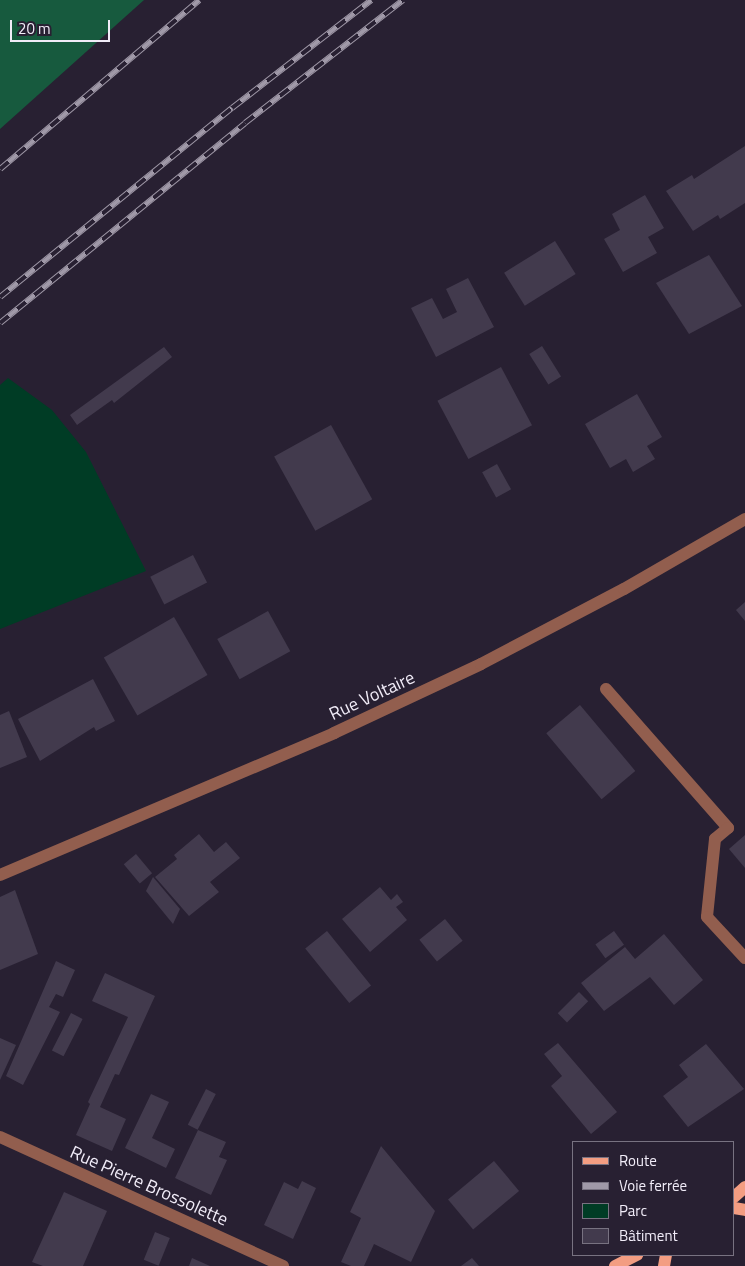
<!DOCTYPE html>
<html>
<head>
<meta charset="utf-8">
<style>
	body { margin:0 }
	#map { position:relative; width:745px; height:1266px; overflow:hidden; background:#282032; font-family:"Titillium Web",sans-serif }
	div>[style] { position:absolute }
	.green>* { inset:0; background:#003c25 }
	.forest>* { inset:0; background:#175a3e }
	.building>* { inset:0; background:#423a4d; transform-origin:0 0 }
	.minor>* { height:12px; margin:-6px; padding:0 6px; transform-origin:6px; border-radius:6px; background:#925e4e }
	.major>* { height:12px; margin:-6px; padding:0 6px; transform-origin:6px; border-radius:6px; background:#f39d82 }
	.rail>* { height:5.5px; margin-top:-2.75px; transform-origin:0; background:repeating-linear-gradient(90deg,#282032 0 11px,#a099a8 0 22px); box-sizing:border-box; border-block:1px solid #a099a8 }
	span { translate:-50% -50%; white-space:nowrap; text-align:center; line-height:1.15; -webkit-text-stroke:4px #282032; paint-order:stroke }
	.street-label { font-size:18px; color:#f1ecf8 }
	.legend { position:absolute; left:572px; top:1141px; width:162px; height:115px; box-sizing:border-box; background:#282032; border:1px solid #787281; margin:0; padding:6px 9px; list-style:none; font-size:15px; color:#f1ecf8 }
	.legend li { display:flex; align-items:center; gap:10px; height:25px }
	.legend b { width:25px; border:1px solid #787281 }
	.scale { position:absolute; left:10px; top:20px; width:100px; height:22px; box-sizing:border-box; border:2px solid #f1ecf8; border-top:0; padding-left:6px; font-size:15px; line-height:18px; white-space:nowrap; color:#f1ecf8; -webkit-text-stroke:4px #282032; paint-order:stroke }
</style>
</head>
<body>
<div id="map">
	<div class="green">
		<div style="clip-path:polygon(8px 378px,52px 410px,86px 452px,146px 571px,0 629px,0 385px)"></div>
	</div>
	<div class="forest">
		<div style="clip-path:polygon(0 0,144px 0,0 129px)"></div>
	</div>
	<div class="building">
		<div style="clip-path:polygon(745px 146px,745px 203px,720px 219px,718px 215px,693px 231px,666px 191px,692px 175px,694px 179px)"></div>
		<div style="clip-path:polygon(645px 195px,664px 228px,648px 237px,657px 253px,623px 272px,604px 239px,620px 230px,612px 214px)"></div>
		<div style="left:555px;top:241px;width:39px;height:60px;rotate:58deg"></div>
		<div style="clip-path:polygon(709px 255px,742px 306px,689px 334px,656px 283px)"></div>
		<div style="clip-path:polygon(468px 278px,494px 327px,436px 357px,411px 308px,432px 298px,443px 319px,457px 312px,446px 289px)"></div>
		<div style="left:542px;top:346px;width:36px;height:15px;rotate:58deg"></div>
		<div style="clip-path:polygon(164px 347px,172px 357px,114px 403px,112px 400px,77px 425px,70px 415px)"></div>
		<div style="left:501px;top:367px;width:66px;height:72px;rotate:62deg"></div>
		<div style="clip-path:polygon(637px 394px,662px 437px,647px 446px,655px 459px,633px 472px,626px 459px,610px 468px,585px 424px)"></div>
		<div style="left:331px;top:425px;width:85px;height:65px;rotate:61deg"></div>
		<div style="left:497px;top:464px;width:29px;height:17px;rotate:61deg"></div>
		<div style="left:193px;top:555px;width:31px;height:48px;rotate:63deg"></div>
		<div style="clip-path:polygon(745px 602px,745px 621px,736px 610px)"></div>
		<div style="left:268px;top:611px;width:46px;height:58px;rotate:61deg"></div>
		<div style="left:174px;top:617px;width:67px;height:81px;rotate:60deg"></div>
		<div style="clip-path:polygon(93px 679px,115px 721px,96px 731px,94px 727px,40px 761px,18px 719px)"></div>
		<div style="left:580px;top:705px;width:86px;height:44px;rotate:50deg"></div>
		<div style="clip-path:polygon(9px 711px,27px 757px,0 768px,0 715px)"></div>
		<div style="clip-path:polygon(199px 834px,214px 852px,226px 842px,240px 858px,210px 882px,219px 892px,189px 916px,155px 877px,177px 859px,174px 855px)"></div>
		<div style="clip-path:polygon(745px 835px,745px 868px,729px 849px)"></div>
		<div style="left:136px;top:854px;width:25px;height:16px;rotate:50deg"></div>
		<div style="clip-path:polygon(153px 877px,180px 909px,173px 924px,146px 891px)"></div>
		<div style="clip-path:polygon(380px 887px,391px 900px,397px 894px,403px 902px,396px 907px,407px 920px,370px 952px,342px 919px)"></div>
		<div style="clip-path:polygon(15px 890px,38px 954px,0 970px,0 897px)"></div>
		<div style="left:445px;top:919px;width:28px;height:33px;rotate:51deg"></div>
		<div style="left:327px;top:931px;width:70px;height:28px;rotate:51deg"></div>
		<div style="left:614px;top:931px;width:17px;height:23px;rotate:54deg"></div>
		<div style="clip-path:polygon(664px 934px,703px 980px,674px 1005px,650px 977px,604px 1011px,581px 983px,625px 947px,635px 959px)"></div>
		<div style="clip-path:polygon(56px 961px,75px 970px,63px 997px,56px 994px,49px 1007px,60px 1012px,23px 1085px,6px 1076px)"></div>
		<div style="clip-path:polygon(105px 973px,155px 996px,119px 1075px,115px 1074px,100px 1107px,126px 1119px,112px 1151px,76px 1135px,90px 1104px,88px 1102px,128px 1017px,92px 1001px)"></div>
		<div style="left:579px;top:992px;width:13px;height:30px;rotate:45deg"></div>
		<div style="left:71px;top:1013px;width:13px;height:42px;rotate:27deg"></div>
		<div style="clip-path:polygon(0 1038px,16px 1045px,0 1080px)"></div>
		<div style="clip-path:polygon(558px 1043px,617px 1112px,591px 1134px,551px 1086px,562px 1076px,544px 1054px)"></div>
		<div style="clip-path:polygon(706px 1044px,744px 1089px,688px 1127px,663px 1096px,688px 1077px,679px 1065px)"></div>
		<div style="left:206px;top:1089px;width:11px;height:40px;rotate:27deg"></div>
		<div style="clip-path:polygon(151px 1094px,169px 1102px,152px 1138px,175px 1149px,166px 1168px,125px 1148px)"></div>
		<div style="clip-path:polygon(198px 1130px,226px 1142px,219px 1157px,227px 1160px,211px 1195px,175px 1178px)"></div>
		<div style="clip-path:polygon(381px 1146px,435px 1211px,411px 1262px,374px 1244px,364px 1266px,351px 1266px,341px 1262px,361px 1218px,350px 1212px)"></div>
		<div style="left:494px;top:1161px;width:39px;height:60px;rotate:50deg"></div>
		<div style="clip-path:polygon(302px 1181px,316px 1188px,293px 1239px,264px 1225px,284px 1182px,298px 1189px)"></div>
		<div style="clip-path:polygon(64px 1192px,107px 1211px,83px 1266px,43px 1266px,32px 1262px)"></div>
		<div style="left:155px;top:1232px;width:16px;height:30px;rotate:22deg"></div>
		<div style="clip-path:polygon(192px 1258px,210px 1266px,189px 1266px)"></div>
		<div style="clip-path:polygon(472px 1258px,479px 1266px,461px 1266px)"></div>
	</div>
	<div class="minor">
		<div style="left:606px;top:689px;width:185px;rotate:48.7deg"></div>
		<div style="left:728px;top:828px;width:17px;rotate:140deg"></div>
		<div style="left:715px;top:839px;width:78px;rotate:95.9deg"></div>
		<div style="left:707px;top:917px;width:56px;rotate:47.2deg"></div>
		<div style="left:0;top:875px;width:363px;rotate:-23deg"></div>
		<div style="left:334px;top:733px;width:162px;rotate:-25.1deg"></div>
		<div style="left:481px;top:664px;width:161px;rotate:-27.7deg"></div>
		<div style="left:624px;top:589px;width:140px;rotate:-30deg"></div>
		<div style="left:0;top:1137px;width:311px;rotate:24.5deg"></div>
	</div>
	<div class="major">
		<div style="left:734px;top:1197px;width:15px;rotate:-42deg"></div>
		<div style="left:734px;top:1208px;width:11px;rotate:10deg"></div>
		<div style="left:615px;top:1266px;width:25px;rotate:-27deg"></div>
		<div style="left:664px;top:1266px;width:11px;rotate:-80deg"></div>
	</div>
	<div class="rail">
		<div style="left:0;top:169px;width:261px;rotate:-40.3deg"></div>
		<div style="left:0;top:297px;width:299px;rotate:-39.2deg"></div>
		<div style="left:232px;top:108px;width:176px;rotate:-37.8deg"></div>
		<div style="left:0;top:323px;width:316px;rotate:-39.2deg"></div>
		<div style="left:245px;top:123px;width:200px;rotate:-37.9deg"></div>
	</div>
	<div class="street-label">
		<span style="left:372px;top:696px;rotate:-25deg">Rue Voltaire</span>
		<span style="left:149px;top:1186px;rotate:24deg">Rue Pierre Brossolette</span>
	</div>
	<ul class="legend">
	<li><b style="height:6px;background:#f39d82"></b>Route</li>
	<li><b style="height:6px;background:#a099a8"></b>Voie ferrée</li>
	<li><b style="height:14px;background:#003c25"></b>Parc</li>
	<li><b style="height:14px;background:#423a4d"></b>Bâtiment</li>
	</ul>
	<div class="scale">20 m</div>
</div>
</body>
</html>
